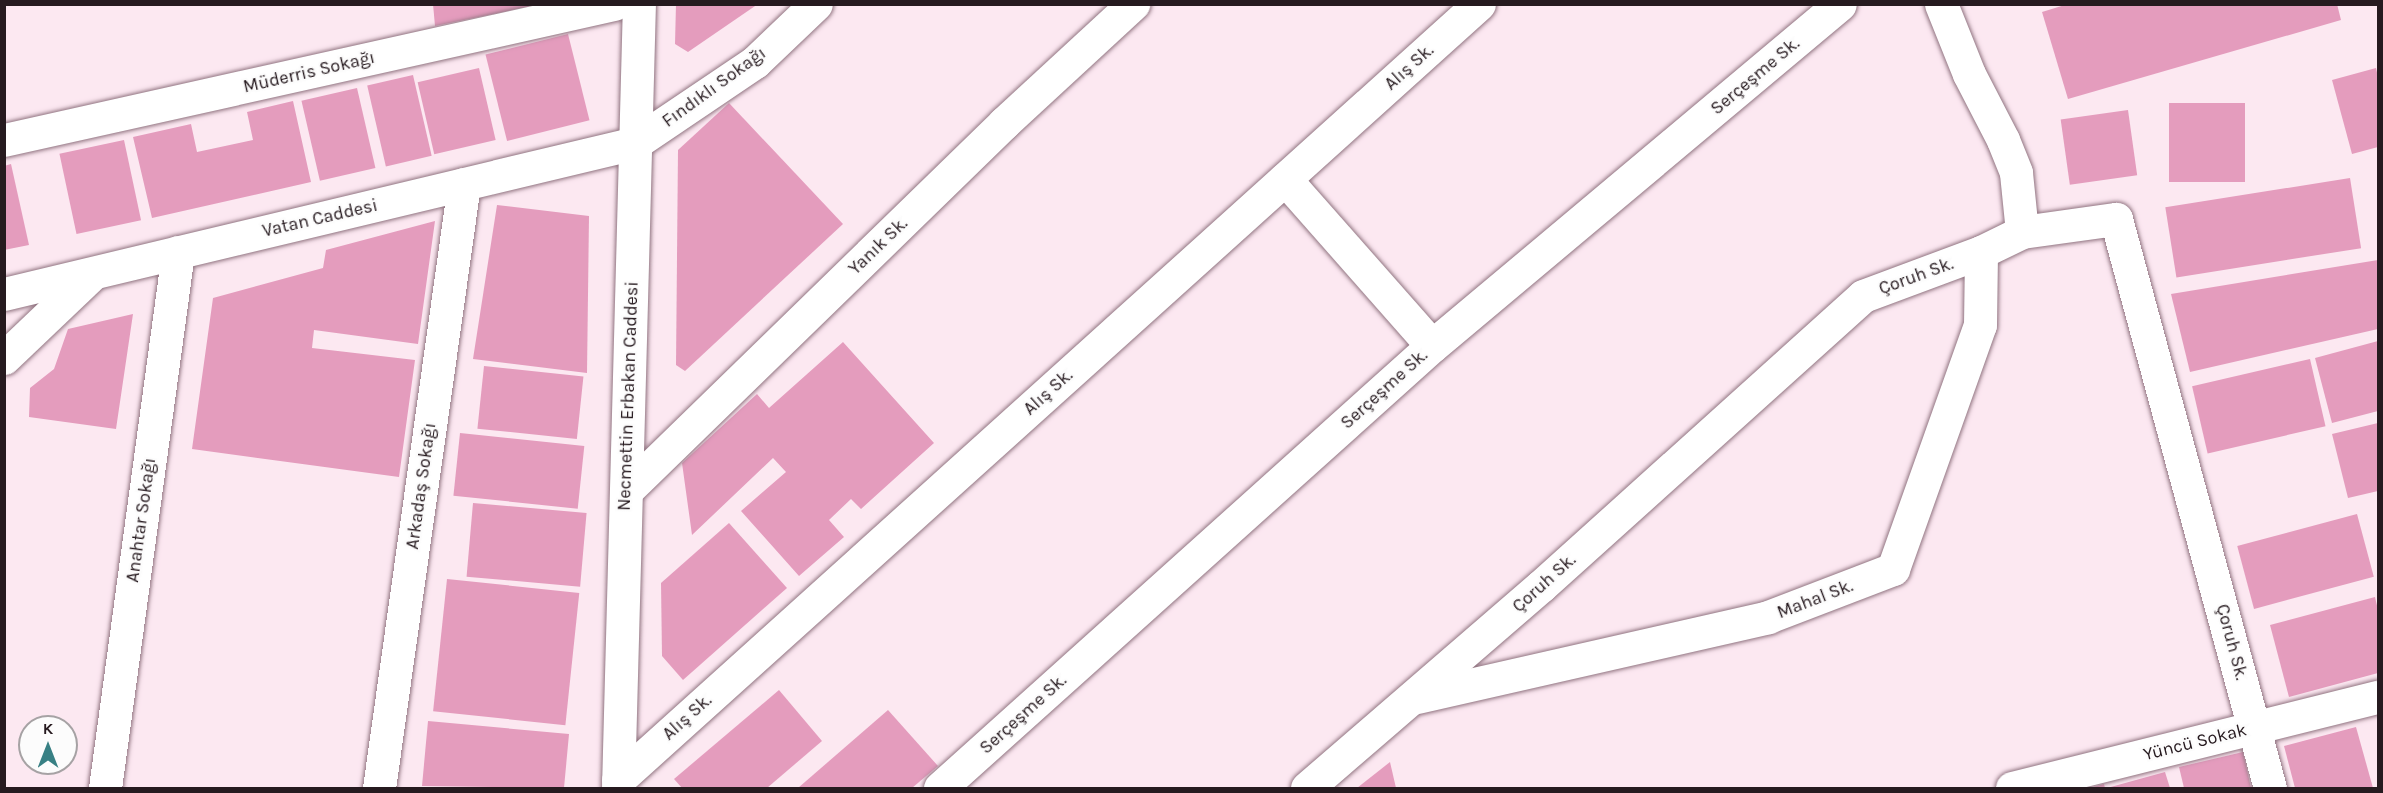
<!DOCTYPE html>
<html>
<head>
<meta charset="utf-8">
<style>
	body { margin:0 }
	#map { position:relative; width:2383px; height:793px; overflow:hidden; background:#fce8f1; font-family:Karla,sans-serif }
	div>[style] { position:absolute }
	.building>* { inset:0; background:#e49cbd; transform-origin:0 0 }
	.roads { filter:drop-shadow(0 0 2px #917481) drop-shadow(0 0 2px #917481) }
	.minor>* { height:33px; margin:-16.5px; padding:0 16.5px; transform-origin:16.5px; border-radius:16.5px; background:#fff }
	.major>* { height:33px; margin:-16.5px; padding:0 16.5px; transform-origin:16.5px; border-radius:16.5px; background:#fff }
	span { translate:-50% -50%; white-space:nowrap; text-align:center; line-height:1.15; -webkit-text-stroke:4.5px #fcfcfc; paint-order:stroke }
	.street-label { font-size:18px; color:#261a1f }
	.frame { position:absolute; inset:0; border:6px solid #261a1f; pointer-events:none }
	.north { position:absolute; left:18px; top:715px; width:60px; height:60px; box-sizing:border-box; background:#fcfcfc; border:2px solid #a6a2a4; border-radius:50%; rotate:0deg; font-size:16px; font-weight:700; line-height:24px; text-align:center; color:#261a1f }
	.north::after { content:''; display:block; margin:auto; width:21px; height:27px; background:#388084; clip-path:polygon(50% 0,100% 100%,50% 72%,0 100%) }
</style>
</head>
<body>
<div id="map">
	<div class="building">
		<div style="clip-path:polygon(433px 4px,531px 4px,531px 6px,435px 26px)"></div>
		<div style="clip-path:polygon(676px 4px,758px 4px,688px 52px,675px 44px)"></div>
		<div style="clip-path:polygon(2068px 4px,2337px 4px,2341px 20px,2068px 99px,2042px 12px)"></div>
		<div style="left:568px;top:34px;width:89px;height:85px;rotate:76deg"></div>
		<div style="left:479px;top:68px;width:74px;height:63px;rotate:77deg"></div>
		<div style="clip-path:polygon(2376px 68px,2378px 77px,2378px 147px,2352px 154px,2332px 80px)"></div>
		<div style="left:413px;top:75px;width:83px;height:47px;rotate:77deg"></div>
		<div style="left:357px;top:88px;width:82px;height:57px;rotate:77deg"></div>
		<div style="clip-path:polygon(293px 101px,311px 182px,152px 218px,133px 137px,191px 124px,197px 152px,253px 140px,247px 112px)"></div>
		<div style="clip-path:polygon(729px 103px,843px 224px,685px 371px,676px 365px,678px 150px)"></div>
		<div style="left:2169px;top:103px;width:76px;height:79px"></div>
		<div style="left:2128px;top:110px;width:66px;height:68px;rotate:82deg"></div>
		<div style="left:124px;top:140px;width:82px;height:66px;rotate:78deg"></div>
		<div style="clip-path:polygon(11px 164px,29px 245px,4px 250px,4px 166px)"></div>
		<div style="left:2350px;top:178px;width:71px;height:187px;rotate:81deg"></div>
		<div style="clip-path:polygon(497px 205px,589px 216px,587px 373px,473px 359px)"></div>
		<div style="clip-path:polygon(435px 221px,418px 344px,314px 330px,312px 348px,415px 360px,399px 477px,192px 449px,213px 298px,323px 268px,326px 250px)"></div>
		<div style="clip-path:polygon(2378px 260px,2378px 329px,2190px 372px,2171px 294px)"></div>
		<div style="clip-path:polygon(133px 314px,116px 429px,29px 417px,30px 388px,54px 369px,68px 329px)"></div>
		<div style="clip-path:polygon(2378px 341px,2378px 411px,2332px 423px,2315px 358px)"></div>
		<div style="clip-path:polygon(843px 342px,934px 443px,861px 509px,851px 499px,829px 520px,844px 537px,799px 576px,741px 511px,786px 472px,773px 458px,692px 535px,682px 463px,757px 394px,769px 408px)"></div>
		<div style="left:2310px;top:359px;width:69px;height:121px;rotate:77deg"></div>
		<div style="left:484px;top:366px;width:100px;height:63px;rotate:6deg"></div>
		<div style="clip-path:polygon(2378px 423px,2378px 491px,2348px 498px,2332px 434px)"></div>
		<div style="left:460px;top:433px;width:125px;height:63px;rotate:6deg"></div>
		<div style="left:473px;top:503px;width:114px;height:74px;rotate:5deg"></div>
		<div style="left:2357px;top:514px;width:65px;height:124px;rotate:75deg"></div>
		<div style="clip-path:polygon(729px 523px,787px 588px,683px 680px,662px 656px,661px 583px)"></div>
		<div style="left:447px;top:579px;width:133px;height:133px;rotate:6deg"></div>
		<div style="clip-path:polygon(2375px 597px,2378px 610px,2378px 673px,2289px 697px,2270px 625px)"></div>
		<div style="clip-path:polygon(779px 690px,822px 741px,767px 788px,682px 788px,674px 779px)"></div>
		<div style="clip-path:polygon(888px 710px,938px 766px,912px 788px,798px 788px)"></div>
		<div style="clip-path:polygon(428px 721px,569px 734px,564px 788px,422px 786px)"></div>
		<div style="clip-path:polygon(2356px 727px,2373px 788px,2295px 788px,2284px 746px)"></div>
		<div style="clip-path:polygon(2243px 752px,2251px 788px,2184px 788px,2179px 767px)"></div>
		<div style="clip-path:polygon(1390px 762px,1396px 788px,1357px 788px)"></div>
		<div style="clip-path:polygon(2165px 772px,2170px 788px,2107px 788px)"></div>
		<div style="clip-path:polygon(2104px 784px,2105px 788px,2090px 788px)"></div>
	</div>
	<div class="roads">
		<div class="minor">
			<div style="left:1941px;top:4px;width:75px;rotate:68.2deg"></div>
			<div style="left:1969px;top:74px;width:74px;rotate:62.7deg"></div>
			<div style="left:2003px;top:140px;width:35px;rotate:68deg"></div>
			<div style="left:2016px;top:173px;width:59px;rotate:84.2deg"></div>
			<div style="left:4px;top:140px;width:625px;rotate:-12.57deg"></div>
			<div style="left:1285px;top:179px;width:222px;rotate:48.6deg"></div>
			<div style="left:4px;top:294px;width:649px;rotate:-13.46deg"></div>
			<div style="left:635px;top:143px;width:145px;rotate:-34deg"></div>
			<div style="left:755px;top:62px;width:84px;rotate:-43.6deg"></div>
			<div style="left:4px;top:358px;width:119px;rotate:-43.6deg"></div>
			<div style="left:626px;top:491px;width:528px;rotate:-44.23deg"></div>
			<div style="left:1004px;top:123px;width:176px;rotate:-42.7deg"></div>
			<div style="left:1417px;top:697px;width:360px;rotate:-12.8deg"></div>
			<div style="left:1768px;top:617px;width:134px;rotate:-21deg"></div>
			<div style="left:1893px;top:569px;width:259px;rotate:-70.4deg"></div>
			<div style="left:1980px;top:325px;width:73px;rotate:-89.2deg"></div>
			<div style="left:618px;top:780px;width:1159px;rotate:-42.03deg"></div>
			<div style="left:105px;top:788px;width:541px;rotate:-82.24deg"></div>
			<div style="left:379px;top:788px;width:610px;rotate:-81.99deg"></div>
			<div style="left:940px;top:788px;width:661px;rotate:-41.94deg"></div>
			<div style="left:1432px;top:346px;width:532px;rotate:-39.97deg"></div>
			<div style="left:1307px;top:788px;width:309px;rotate:-40.8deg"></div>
			<div style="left:1541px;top:586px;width:433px;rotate:-42deg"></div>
			<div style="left:1863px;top:296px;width:126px;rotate:-20.4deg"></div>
			<div style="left:1981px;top:252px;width:46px;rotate:-26deg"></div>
			<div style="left:2022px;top:232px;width:95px;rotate:-7.9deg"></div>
			<div style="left:2116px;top:219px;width:589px;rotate:74.86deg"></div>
			<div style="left:2012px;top:788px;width:377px;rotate:-14deg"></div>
		</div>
		<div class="major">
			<div style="left:618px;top:788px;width:784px;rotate:-88.47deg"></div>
		</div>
	</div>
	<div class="street-label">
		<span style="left:1409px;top:67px;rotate:-42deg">Alış Sk.</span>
		<span style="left:309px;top:72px;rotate:-13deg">Müderris Sokağı</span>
		<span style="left:1755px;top:76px;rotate:-40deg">Serçeşme Sk.</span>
		<span style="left:714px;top:87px;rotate:-36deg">Fındıklı Sokağı</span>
		<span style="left:320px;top:218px;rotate:-13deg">Vatan Caddesi</span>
		<span style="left:878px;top:246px;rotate:-44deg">Yanık Sk.</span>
		<span style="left:1916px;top:276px;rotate:-20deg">Çoruh Sk.</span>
		<span style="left:1384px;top:389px;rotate:-42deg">Serçeşme Sk.</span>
		<span style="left:1048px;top:392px;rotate:-42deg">Alış Sk.</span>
		<span style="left:628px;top:396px;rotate:-88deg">Necmettin Erbakan Caddesi</span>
		<span style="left:421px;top:486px;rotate:-82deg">Arkadaş Sokağı</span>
		<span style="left:141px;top:520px;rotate:-82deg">Anahtar Sokağı</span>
		<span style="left:1544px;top:583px;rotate:-42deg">Çoruh Sk.</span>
		<span style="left:1815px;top:599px;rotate:-21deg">Mahal Sk.</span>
		<span style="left:2232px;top:642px;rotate:75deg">Çoruh Sk.</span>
		<span style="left:1023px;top:714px;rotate:-42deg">Serçeşme Sk.</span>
		<span style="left:687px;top:717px;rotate:-42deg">Alış Sk.</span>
		<span style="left:2195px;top:742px;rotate:-14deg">Yüncü Sokak</span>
	</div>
	<div class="frame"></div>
	<div class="north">K</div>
</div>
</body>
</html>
